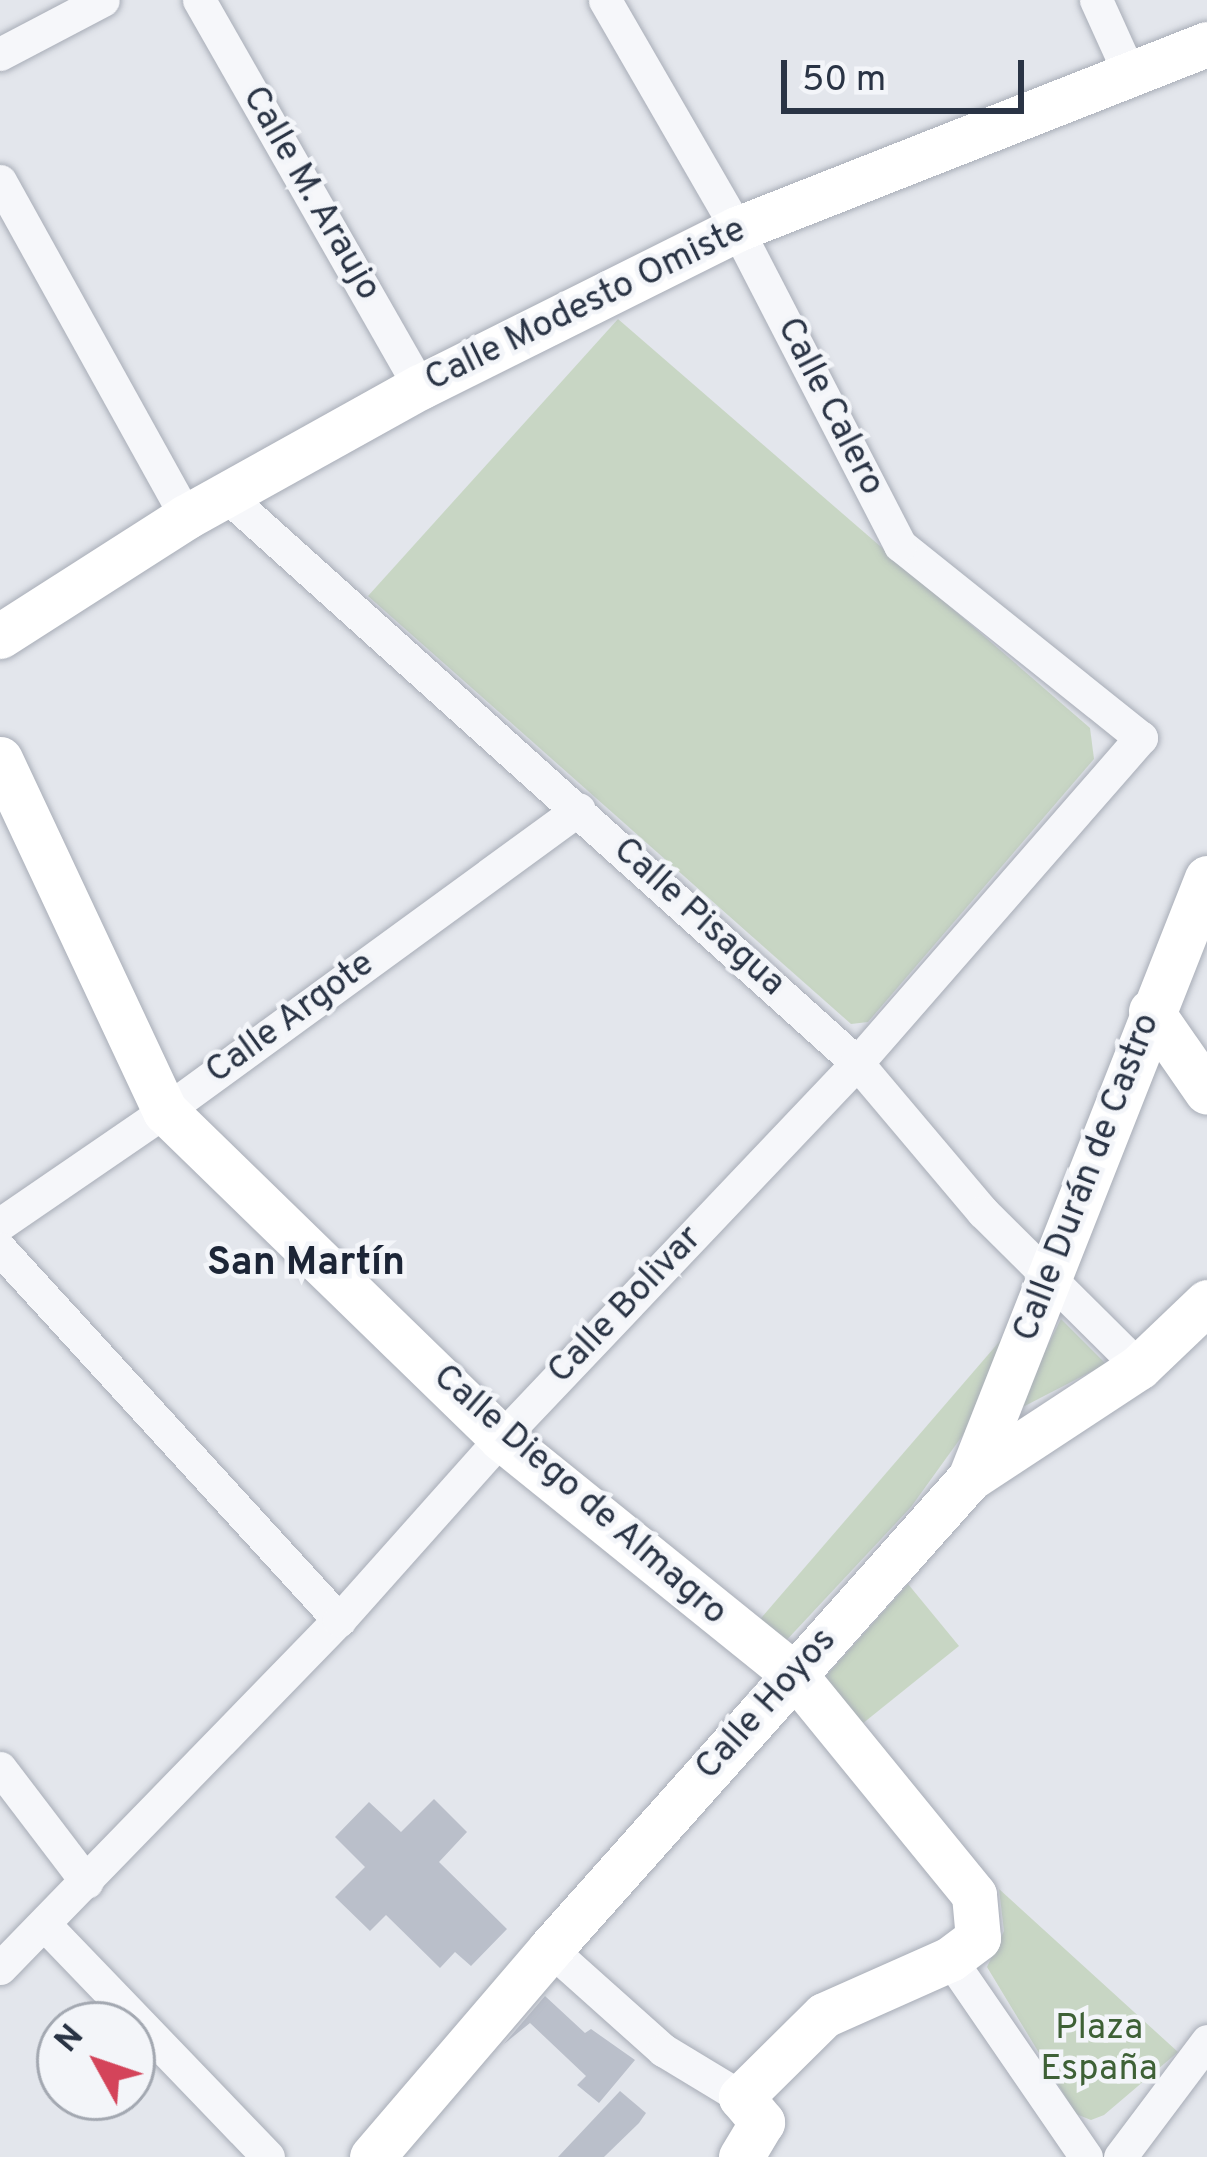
<!DOCTYPE html>
<html>
<head>
<meta charset="utf-8">
<style>
	body { margin:0 }
	#map { position:relative; width:1207px; height:2157px; overflow:hidden; background:#e3e6ec; font-family:Overpass,sans-serif }
	div>[style] { position:absolute }
	.green>* { inset:0; background:#c8d6c4 }
	.building>* { inset:0; background:#babfca }
	.roads { filter:drop-shadow(0 0 3px #a8adb7) drop-shadow(0 0 3px #a8adb7) }
	.minor>* { height:33px; margin:-16.5px; padding:0 16.5px; transform-origin:16.5px; border-radius:16.5px; background:#f6f7fa }
	.secondary>* { height:45px; margin:-22.5px; padding:0 22.5px; transform-origin:22.5px; border-radius:22.5px; background:#fff }
	span { translate:-50% -50%; white-space:nowrap; text-align:center; line-height:1.15; -webkit-text-stroke:9px #f3f5f9; paint-order:stroke }
	.street-label { font-size:36px; color:#2a3445 }
	.park-label { font-size:36px; color:#3e6136 }
	.neighbourhood-label { font-size:39px; color:#1c2536; font-weight:700 }
	.north { position:absolute; left:36px; top:2001px; width:120px; height:120px; box-sizing:border-box; background:#f3f5f9; border:3px solid #a3a8b1; border-radius:50%; rotate:310deg; font-size:33px; font-weight:700; line-height:48px; text-align:center; color:#2a3445 }
	.north::after { content:''; display:block; margin:auto; width:42px; height:54px; background:#d4445a; clip-path:polygon(50% 0,100% 100%,50% 72%,0 100%) }
	.scale { position:absolute; left:781px; top:60px; width:243px; height:54px; box-sizing:border-box; border:6px solid #2a3445; border-top:0; padding-left:15px; font-size:36px; line-height:42px; white-space:nowrap; color:#2a3445; -webkit-text-stroke:9px #f3f5f9; paint-order:stroke }
</style>
</head>
<body>
<div id="map">
	<div class="green">
		<div style="clip-path:polygon(618px 319px,1090px 728px,1094px 759px,868px 1022px,851px 1024px,368px 596px)"></div>
		<div style="clip-path:polygon(1061px 1319px,1106px 1364px,1015px 1411px)"></div>
		<div style="clip-path:polygon(1012px 1327px,978px 1414px,911px 1507px,782px 1645px,756px 1624px)"></div>
		<div style="clip-path:polygon(908px 1584px,959px 1646px,862px 1724px,825px 1677px)"></div>
		<div style="clip-path:polygon(999px 1889px,1178px 2052px,1104px 2115px,1091px 2120px,1076px 2114px,987px 1967px,1004px 1931px)"></div>
	</div>
	<div class="building">
		<div style="clip-path:polygon(434px 1799px,467px 1832px,439px 1862px,507px 1929px,471px 1966px,455px 1952px,440px 1968px,386px 1915px,370px 1931px,335px 1897px,365px 1867px,335px 1837px,369px 1802px,401px 1832px)"></div>
		<div style="clip-path:polygon(545px 1996px,585px 2033px,591px 2029px,635px 2060px,599px 2103px,577px 2085px,586px 2076px,530px 2023px,504px 2044px)"></div>
		<div style="clip-path:polygon(620px 2091px,646px 2113px,639px 2123px,604px 2157px,558px 2157px)"></div>
	</div>
	<div class="roads">
		<div class="minor">
			<div style="left:199px;top:0;width:446px;rotate:60.3deg"></div>
			<div style="left:1096px;top:0;width:82px;rotate:65.6deg"></div>
			<div style="left:0;top:54px;width:116px;rotate:-27.7deg"></div>
			<div style="left:0;top:181px;width:384px;rotate:61deg"></div>
			<div style="left:228px;top:497px;width:846px;rotate:41.98deg"></div>
			<div style="left:857px;top:1063px;width:195px;rotate:49.8deg"></div>
			<div style="left:983px;top:1212px;width:220px;rotate:44.8deg"></div>
			<div style="left:0;top:1224px;width:200px;rotate:-34.4deg"></div>
			<div style="left:165px;top:1111px;width:512px;rotate:-36.11deg"></div>
			<div style="left:0;top:1249px;width:503px;rotate:47.58deg"></div>
			<div style="left:0;top:1768px;width:143px;rotate:52.7deg"></div>
			<div style="left:44px;top:1924px;width:323px;rotate:46.1deg"></div>
			<div style="left:550px;top:1949px;width:152px;rotate:41.8deg"></div>
			<div style="left:663px;top:2050px;width:91px;rotate:31.1deg"></div>
			<div style="left:950px;top:1959px;width:240px;rotate:55.5deg"></div>
			<div style="left:0;top:1968px;width:486px;rotate:-45.8deg"></div>
			<div style="left:339px;top:1620px;width:244px;rotate:-48.3deg"></div>
			<div style="left:501px;top:1438px;width:517px;rotate:-46.49deg"></div>
			<div style="left:857px;top:1063px;width:432px;rotate:-48.9deg"></div>
			<div style="left:1141px;top:738px;width:309px;rotate:-141.3deg"></div>
			<div style="left:900px;top:545px;width:356px;rotate:-117.3deg"></div>
			<div style="left:737px;top:229px;width:264px;rotate:-120deg"></div>
			<div style="left:1120px;top:2157px;width:145px;rotate:-53.1deg"></div>
		</div>
		<div class="secondary">
			<div style="left:0;top:636px;width:221px;rotate:-32.6deg"></div>
			<div style="left:186px;top:517px;width:268px;rotate:-29.1deg"></div>
			<div style="left:420px;top:387px;width:354px;rotate:-26.5deg"></div>
			<div style="left:737px;top:229px;width:505px;rotate:-21.49deg"></div>
			<div style="left:0;top:759px;width:389px;rotate:64.9deg"></div>
			<div style="left:165px;top:1111px;width:469px;rotate:44.2deg"></div>
			<div style="left:501px;top:1438px;width:376px;rotate:38.9deg"></div>
			<div style="left:794px;top:1674px;width:285px;rotate:50.8deg"></div>
			<div style="left:974px;top:1895px;width:43px;rotate:84.7deg"></div>
			<div style="left:978px;top:1938px;width:35px;rotate:143deg"></div>
			<div style="left:950px;top:1959px;width:138px;rotate:156deg"></div>
			<div style="left:824px;top:2015px;width:117px;rotate:135.3deg"></div>
			<div style="left:741px;top:2097px;width:33px;rotate:50deg"></div>
			<div style="left:762px;top:2122px;width:41px;rotate:121deg"></div>
			<div style="left:1151px;top:1011px;width:98px;rotate:55.3deg"></div>
			<div style="left:970px;top:1478px;width:645px;rotate:-68.45deg"></div>
			<div style="left:372px;top:2157px;width:274px;rotate:-49.4deg"></div>
			<div style="left:550px;top:1949px;width:631px;rotate:-48.28deg"></div>
			<div style="left:970px;top:1478px;width:202px;rotate:-33.3deg"></div>
			<div style="left:1139px;top:1367px;width:94px;rotate:-43.7deg"></div>
		</div>
	</div>
	<div class="street-label">
		<span style="left:310px;top:194px;rotate:60deg">Calle M. Araujo</span>
		<span style="left:586px;top:306px;rotate:-26deg">Calle Modesto Omiste</span>
		<span style="left:829px;top:407px;rotate:63deg">Calle Calero</span>
		<span style="left:698px;top:918px;rotate:42deg">Calle Pisagua</span>
		<span style="left:291px;top:1019px;rotate:-36deg">Calle Argote</span>
		<span style="left:1088px;top:1178px;rotate:-69deg">Calle Durán de Castro</span>
		<span style="left:626px;top:1306px;rotate:-46deg">Calle Bolivar</span>
		<span style="left:579px;top:1496px;rotate:41deg">Calle Diego de Almagro</span>
		<span style="left:767px;top:1705px;rotate:-48deg">Calle Hoyos</span>
	</div>
	<div class="park-label">
		<span style="left:1099px;top:2050px">Plaza<br>España</span>
	</div>
	<div class="neighbourhood-label">
		<span style="left:306px;top:1265px">San Martín</span>
	</div>
	<div class="north">N</div>
	<div class="scale">50 m</div>
</div>
</body>
</html>
